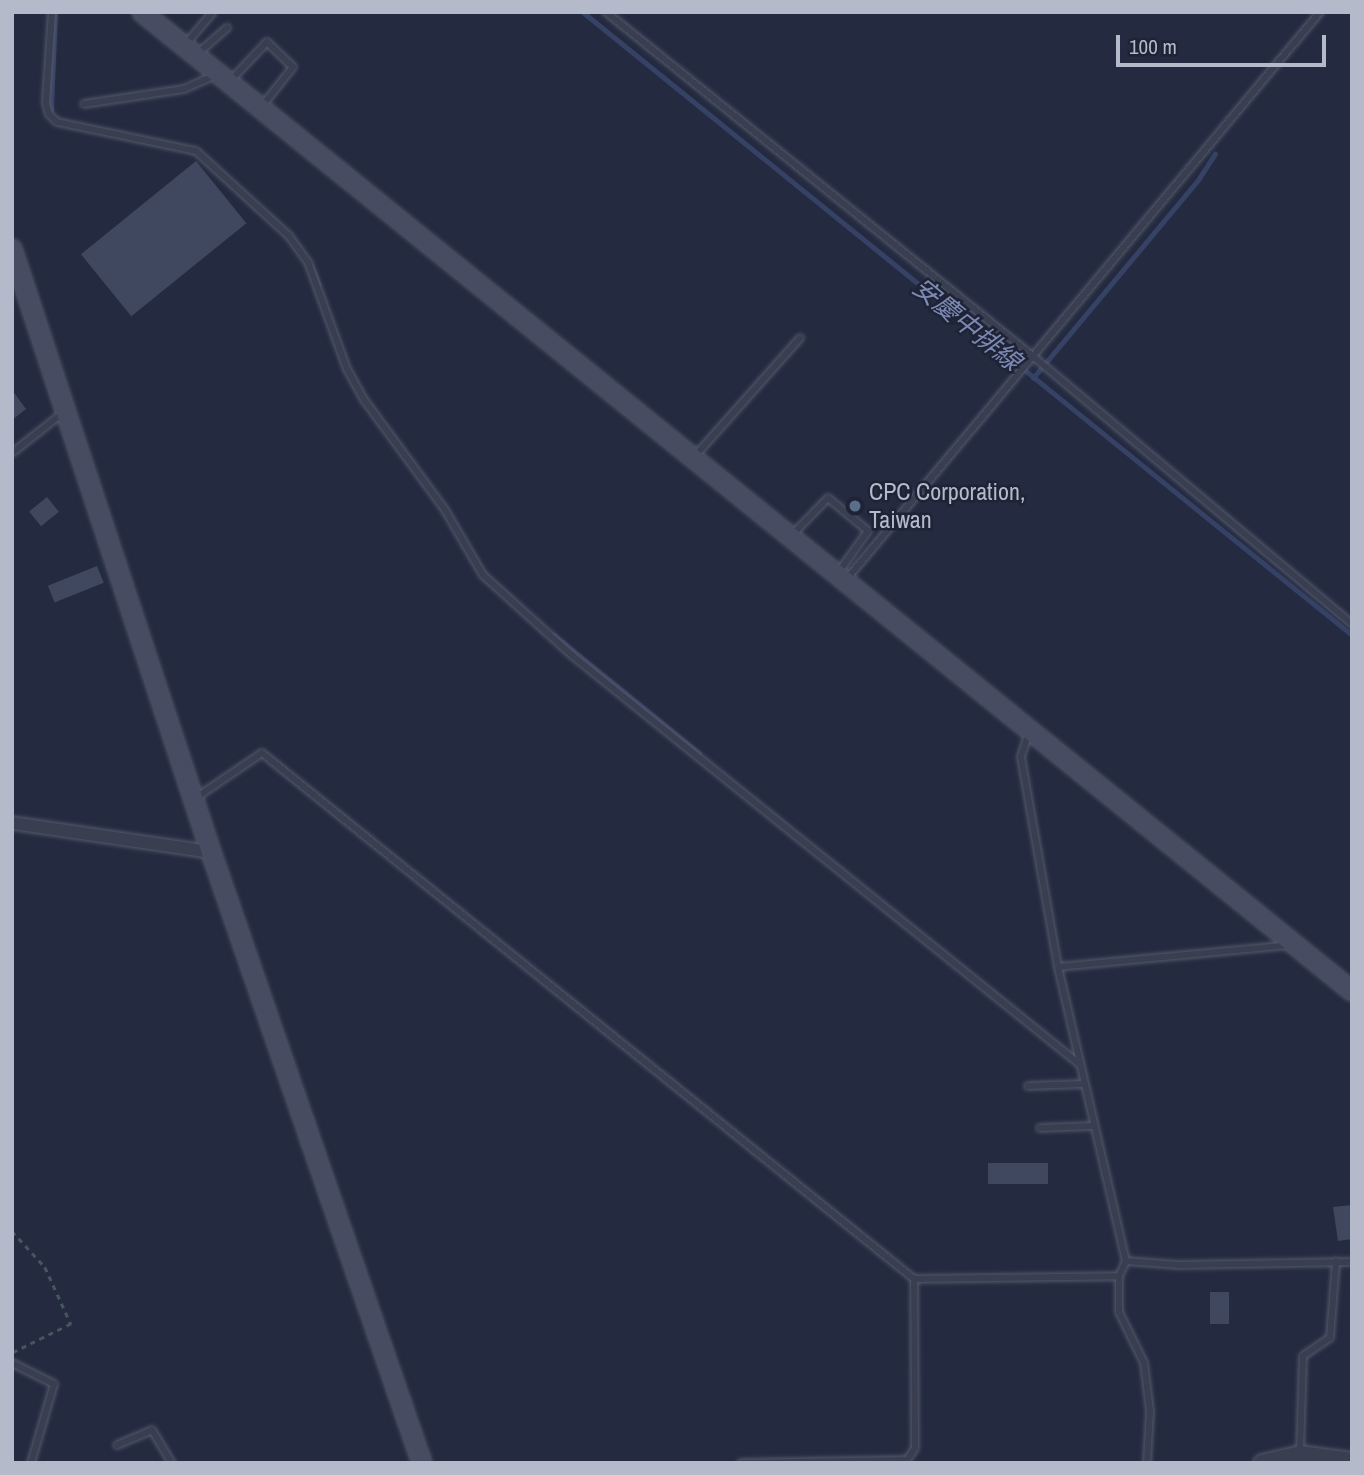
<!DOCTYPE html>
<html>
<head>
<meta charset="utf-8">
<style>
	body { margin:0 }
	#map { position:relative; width:1364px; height:1475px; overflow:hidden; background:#242b40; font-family:"Archivo Narrow","Noto Sans TC",sans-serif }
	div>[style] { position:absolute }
	.stream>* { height:4.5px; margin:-2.25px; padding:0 2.25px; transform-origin:2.25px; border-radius:2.25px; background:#364166 }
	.building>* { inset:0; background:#404860; transform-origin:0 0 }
	.path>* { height:2.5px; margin-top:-1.25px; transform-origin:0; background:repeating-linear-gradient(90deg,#45565e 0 5px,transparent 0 10px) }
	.roads { filter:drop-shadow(0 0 2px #54596b) drop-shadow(0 0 2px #54596b) }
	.service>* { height:6px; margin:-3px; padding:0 3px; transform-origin:3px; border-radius:3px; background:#393e50 }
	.minor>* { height:12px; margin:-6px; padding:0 6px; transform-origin:6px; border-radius:6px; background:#393e50 }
	.tertiary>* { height:16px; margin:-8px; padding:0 8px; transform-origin:8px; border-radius:8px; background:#393e50 }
	.secondary>* { height:18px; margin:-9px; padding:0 9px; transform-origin:9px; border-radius:9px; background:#474c63 }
	.dots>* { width:19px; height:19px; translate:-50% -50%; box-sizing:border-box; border:4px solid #1e2335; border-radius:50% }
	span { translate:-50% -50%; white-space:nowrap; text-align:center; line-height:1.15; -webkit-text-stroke:5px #1e2335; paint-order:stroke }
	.poi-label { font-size:24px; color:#b5bacb }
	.left { translate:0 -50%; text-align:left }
	.water-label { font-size:26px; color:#7c89b2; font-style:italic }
	.frame { position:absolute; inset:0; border:14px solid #b5bacb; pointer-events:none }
	.scale { position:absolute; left:1116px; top:35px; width:210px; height:32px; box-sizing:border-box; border:4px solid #b5bacb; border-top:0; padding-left:9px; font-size:21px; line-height:24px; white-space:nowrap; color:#b5bacb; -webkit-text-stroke:5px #1e2335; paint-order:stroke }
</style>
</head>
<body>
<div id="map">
	<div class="stream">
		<div style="left:583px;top:12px;width:990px;rotate:39.01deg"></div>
		<div style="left:51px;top:110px;width:98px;rotate:-87.7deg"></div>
		<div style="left:312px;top:267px;width:18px;rotate:68deg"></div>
		<div style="left:1033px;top:378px;width:258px;rotate:-50.2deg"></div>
		<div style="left:1198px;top:180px;width:31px;rotate:-57deg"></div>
		<div style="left:554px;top:635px;width:187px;rotate:39.1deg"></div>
	</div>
	<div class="building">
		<div style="left:196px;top:161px;width:80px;height:148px;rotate:51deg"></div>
		<div style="clip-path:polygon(12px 390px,26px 409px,12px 420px)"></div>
		<div style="left:47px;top:497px;width:19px;height:23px;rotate:51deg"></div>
		<div style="left:97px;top:566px;width:18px;height:53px;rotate:68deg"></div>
		<div style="left:1048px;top:1163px;width:21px;height:60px;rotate:90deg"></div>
		<div style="clip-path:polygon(1352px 1205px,1352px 1239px,1338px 1241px,1333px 1207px)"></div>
		<div style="left:1229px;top:1292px;width:32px;height:19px;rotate:90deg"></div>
	</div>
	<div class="path">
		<div style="left:12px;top:1231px;width:49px;rotate:47.5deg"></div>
		<div style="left:45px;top:1267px;width:63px;rotate:65.5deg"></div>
		<div style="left:71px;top:1324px;width:64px;rotate:153.8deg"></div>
	</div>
	<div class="roads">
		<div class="service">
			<div style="left:52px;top:12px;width:91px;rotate:93.8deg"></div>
			<div style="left:46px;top:103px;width:11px;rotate:75deg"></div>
			<div style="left:49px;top:114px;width:11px;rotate:45deg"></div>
			<div style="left:57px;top:122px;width:142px;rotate:11.8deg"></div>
			<div style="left:196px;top:151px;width:126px;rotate:42.4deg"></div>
			<div style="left:289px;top:236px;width:32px;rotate:54deg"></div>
			<div style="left:308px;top:262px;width:114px;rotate:70deg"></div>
			<div style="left:347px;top:369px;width:37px;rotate:61deg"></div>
			<div style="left:365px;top:401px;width:135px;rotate:53.7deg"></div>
			<div style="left:445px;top:510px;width:75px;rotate:59.7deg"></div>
			<div style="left:483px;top:575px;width:121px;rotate:42deg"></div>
			<div style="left:573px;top:656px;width:649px;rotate:38.87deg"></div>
			<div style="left:606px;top:12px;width:551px;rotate:38.89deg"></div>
			<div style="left:1035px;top:358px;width:414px;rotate:40deg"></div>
			<div style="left:185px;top:45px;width:43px;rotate:-49.7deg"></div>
			<div style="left:197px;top:54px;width:40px;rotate:-41deg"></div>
			<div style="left:230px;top:81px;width:54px;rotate:-46.5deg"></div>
			<div style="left:267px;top:42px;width:36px;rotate:44deg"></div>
			<div style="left:293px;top:67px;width:48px;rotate:128.3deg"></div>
			<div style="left:84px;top:104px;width:101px;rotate:-8.5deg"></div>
			<div style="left:184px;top:89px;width:35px;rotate:-24deg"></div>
			<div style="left:12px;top:453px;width:66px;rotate:-38.3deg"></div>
			<div style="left:695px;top:456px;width:158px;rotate:-48.3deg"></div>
			<div style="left:791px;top:536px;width:53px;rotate:-45.8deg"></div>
			<div style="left:828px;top:498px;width:52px;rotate:39.5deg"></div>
			<div style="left:868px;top:531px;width:52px;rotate:125.5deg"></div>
			<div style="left:846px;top:580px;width:740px;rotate:-50.15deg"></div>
			<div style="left:1029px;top:732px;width:26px;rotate:108deg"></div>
			<div style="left:1021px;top:757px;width:213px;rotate:80deg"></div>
			<div style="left:1058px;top:967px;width:302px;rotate:77deg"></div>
			<div style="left:1126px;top:1261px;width:17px;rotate:115deg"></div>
			<div style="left:1119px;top:1276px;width:36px;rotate:90deg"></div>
			<div style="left:1119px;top:1312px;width:57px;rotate:63.9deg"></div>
			<div style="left:1144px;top:1363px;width:48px;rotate:82.9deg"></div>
			<div style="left:1150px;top:1411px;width:52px;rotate:93.3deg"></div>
			<div style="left:197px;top:797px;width:78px;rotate:-34.1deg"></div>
			<div style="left:262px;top:753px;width:838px;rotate:38.89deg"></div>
			<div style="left:914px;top:1279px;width:205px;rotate:-0.8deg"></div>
			<div style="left:1058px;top:967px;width:232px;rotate:-5.4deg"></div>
			<div style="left:1028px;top:1086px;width:55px;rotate:-2.1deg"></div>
			<div style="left:1040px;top:1128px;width:52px;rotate:-2.2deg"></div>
			<div style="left:1126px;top:1261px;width:53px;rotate:4.3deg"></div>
			<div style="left:1179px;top:1265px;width:173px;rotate:-1deg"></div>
			<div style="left:12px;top:1363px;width:47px;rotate:26.6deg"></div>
			<div style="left:54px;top:1384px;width:82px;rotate:106.2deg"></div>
			<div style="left:117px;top:1445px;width:38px;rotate:-23deg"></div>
			<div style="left:152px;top:1430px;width:39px;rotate:59deg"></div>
			<div style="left:1300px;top:1452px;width:96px;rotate:-88.2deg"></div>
			<div style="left:1303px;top:1356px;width:32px;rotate:-34deg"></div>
			<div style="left:1330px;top:1338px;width:77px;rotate:-85.5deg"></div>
			<div style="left:741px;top:1463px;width:166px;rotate:-1deg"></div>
			<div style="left:907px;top:1460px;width:14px;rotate:-56deg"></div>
			<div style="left:915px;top:1448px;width:169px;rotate:-90.3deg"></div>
		</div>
		<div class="minor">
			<div style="left:12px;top:823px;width:201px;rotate:8.3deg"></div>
		</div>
		<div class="tertiary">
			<div style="left:1262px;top:1463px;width:39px;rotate:-13deg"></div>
			<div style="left:1300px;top:1454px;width:52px;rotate:7.7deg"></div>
		</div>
		<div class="secondary">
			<div style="left:142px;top:12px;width:1556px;rotate:38.98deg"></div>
			<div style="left:12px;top:249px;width:635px;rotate:71.74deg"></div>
			<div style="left:211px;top:852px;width:646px;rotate:70.95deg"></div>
		</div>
	</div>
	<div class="dots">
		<div style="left:855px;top:506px;background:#5c6f8a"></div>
	</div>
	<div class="poi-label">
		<span class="left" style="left:869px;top:506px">CPC Corporation,<br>Taiwan</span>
	</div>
	<div class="water-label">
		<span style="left:967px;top:324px;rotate:39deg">安慶中排線</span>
	</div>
	<div class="frame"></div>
	<div class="scale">100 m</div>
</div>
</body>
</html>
